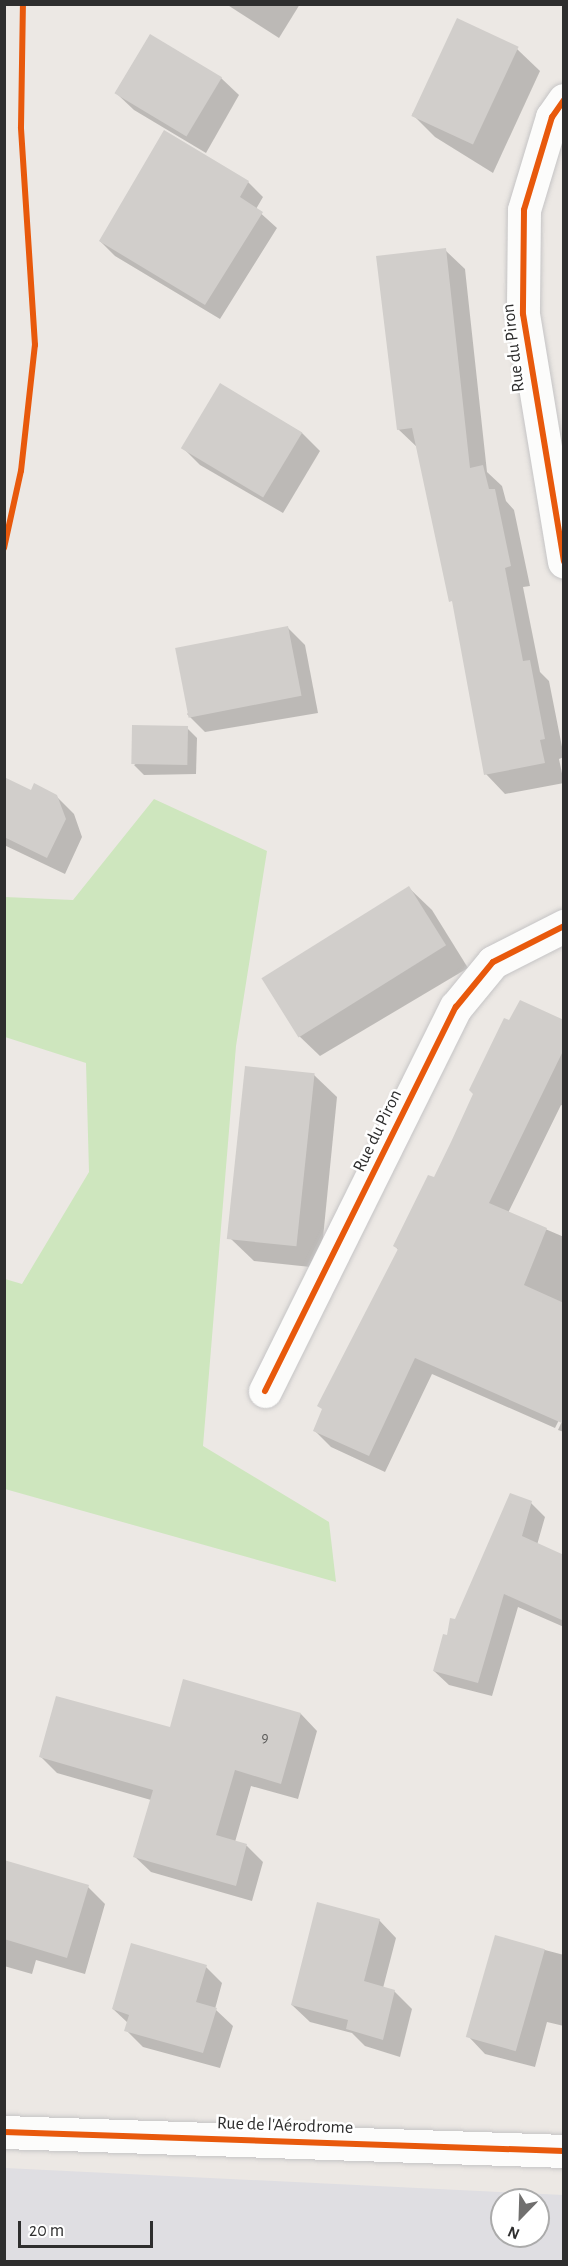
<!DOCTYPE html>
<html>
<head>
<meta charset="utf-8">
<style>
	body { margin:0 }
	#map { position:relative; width:568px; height:2266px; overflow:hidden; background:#ece8e4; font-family:"Alegreya Sans",sans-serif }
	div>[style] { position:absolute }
	.airport>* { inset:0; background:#dfdee2 }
	.green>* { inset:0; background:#cee6be }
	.shadow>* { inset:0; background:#0003 }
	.building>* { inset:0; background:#d1cecb; transform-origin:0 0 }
	.roads { filter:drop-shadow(0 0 2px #c5c4c5) drop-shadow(0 0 2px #c5c4c5) }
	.street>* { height:33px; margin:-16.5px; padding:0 16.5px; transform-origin:16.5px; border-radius:16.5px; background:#fcfcfb }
	.cycleway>* { height:6px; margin:-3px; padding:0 3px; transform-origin:3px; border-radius:3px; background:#e8590c }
	span { translate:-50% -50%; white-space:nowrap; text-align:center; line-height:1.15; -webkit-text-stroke:5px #fff; paint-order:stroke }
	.number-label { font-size:15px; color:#585857 }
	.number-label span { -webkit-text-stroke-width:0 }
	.street-label { font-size:18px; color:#2e2e2e }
	.frame { position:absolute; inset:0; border:6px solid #2e2e2e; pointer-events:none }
	.north { position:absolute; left:490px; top:2188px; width:60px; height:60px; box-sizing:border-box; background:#fff; border:2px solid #ababab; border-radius:50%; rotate:203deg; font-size:16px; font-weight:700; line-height:24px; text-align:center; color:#2e2e2e }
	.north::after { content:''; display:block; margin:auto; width:21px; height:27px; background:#706f6e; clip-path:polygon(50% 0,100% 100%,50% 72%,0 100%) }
	.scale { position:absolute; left:18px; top:2221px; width:135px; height:27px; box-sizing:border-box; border:3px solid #2e2e2e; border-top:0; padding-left:8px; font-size:18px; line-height:21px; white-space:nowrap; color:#2e2e2e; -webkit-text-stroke:4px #fff; paint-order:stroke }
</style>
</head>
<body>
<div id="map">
	<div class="airport">
		<div style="clip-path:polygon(evenodd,5px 2168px,563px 2195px,563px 2261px,5px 2261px,5px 2168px,502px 2200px,538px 2200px,538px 2236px,502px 2236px,502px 2200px)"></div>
	</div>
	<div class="green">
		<div style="clip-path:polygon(154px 799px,267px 851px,236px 1046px,203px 1446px,329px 1522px,336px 1582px,5px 1489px,5px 1279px,22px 1284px,89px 1172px,86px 1063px,5px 1037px,5px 897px,73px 900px)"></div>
	</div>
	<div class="shadow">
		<div style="clip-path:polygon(226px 4px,300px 4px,279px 38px)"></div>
		<div style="clip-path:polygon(517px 49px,540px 71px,493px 173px,435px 137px,412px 114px)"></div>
		<div style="clip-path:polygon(221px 78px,239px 95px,206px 153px,134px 110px,116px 93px)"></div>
		<div style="clip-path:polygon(164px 132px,248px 182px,263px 197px,256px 209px,277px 228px,220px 319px,115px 256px,100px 241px)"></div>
		<div style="clip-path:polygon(445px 250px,465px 269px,487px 472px,502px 486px,506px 501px,514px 510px,530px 586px,523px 587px,540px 672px,549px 681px,564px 757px,559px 759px,564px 783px,505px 794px,486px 774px,454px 605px,418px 448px,398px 429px)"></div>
		<div style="clip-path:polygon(221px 385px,302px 433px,320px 451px,283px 513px,200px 465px,183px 448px)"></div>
		<div style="clip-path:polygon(287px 627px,305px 645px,318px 713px,205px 732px,187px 714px)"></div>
		<div style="clip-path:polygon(187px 728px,197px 738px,196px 774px,144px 775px,134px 765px)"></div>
		<div style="clip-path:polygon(4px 778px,32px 792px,56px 796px,74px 814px,82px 837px,65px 874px,4px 845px)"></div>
		<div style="clip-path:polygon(409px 888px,432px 910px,468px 968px,320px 1056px,297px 1034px)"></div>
		<div style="clip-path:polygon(564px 1021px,564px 1106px,561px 1105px,508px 1213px,564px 1237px,564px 1410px,555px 1428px,432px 1374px,385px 1472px,331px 1447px,315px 1431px,399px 1251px,395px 1246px,435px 1178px)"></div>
		<div style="clip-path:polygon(314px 1075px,337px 1097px,320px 1268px,254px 1261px,231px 1239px)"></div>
		<div style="clip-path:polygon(564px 1417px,564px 1432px,558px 1430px)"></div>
		<div style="clip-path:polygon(531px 1503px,545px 1517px,537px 1545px,564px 1557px,564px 1627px,518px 1607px,492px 1696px,449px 1685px,434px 1671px,448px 1636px)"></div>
		<div style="clip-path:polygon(301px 1714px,317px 1731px,298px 1799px,251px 1786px,235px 1842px,247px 1846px,263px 1862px,252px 1901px,151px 1872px,134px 1856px,151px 1800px,57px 1773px,41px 1757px,171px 1729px)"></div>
		<div style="clip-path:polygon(4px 1862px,88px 1887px,105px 1904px,85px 1974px,36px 1960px,32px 1974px,4px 1966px)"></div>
		<div style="clip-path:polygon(379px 1920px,396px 1938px,383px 1988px,394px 1991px,412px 2009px,400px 2057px,365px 2046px,352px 2033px,310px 2022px,292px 2005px)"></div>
		<div style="clip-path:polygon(496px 1937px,564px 1955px,564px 2026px,547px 2022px,535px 2067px,485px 2054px,468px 2036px)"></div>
		<div style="clip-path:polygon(206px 1967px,222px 1983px,215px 2009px,233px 2026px,220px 2068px,143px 2047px,126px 2030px,128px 2023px,113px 2009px)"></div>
	</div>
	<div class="building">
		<div style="left:457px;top:18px;width:68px;height:108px;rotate:25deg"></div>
		<div style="left:150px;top:34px;width:84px;height:69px;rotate:31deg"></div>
		<div style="clip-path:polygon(164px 130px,249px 181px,240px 197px,263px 212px,205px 305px,99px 241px)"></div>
		<div style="clip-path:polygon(446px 248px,470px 468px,483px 465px,489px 489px,495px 489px,511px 566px,505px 568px,523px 661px,530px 660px,545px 739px,540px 740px,545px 763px,484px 775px,452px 601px,449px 602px,412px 428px,397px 430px,376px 256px)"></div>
		<div style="left:220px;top:383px;width:96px;height:76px;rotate:31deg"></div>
		<div style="left:288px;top:626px;width:71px;height:115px;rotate:79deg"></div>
		<div style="left:188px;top:726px;width:39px;height:56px;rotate:91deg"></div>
		<div style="clip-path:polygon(4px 777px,31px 790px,34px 783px,57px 795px,66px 819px,47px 858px,4px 837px)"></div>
		<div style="left:409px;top:886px;width:70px;height:174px;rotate:58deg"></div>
		<div style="clip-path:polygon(520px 1000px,564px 1020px,564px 1049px,489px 1203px,547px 1228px,524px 1285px,564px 1303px,564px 1424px,415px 1358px,369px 1456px,313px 1431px,322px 1409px,317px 1406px,398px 1249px,393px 1246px,428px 1175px,434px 1177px,451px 1142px,473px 1094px,469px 1090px,504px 1018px,509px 1020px)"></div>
		<div style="left:245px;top:1066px;width:70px;height:174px;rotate:6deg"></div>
		<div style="clip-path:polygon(510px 1493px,532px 1501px,522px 1536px,564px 1555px,564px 1621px,504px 1594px,478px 1683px,433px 1671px,443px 1634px,447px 1635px,450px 1618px,455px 1619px)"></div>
		<div style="clip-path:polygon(183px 1679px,301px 1713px,281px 1784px,235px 1770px,216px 1835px,247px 1844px,236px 1886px,133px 1857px,153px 1790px,39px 1757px,56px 1696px,170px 1727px)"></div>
		<div style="clip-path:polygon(4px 1860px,89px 1885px,67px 1958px,4px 1939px)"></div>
		<div style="clip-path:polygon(317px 1902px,380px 1919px,364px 1981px,395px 1990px,383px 2040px,346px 2029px,348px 2020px,291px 2005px)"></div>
		<div style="left:495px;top:1935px;width:52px;height:106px;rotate:16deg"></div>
		<div style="clip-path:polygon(131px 1943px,207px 1965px,196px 2002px,217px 2008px,203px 2053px,124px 2031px,129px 2015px,112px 2009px)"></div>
	</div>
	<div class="roads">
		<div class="street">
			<div style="left:564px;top:100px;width:21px;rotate:125deg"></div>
			<div style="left:552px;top:117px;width:97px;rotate:106.8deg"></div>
			<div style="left:524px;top:210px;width:104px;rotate:90.6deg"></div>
			<div style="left:523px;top:314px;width:251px;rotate:80.6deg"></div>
			<div style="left:265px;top:1391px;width:429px;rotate:-63.6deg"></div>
			<div style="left:456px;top:1007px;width:58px;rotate:-50.6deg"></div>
			<div style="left:493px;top:962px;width:80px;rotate:-26.9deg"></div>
			<div style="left:4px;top:2132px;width:560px;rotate:1.94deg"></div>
		</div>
	</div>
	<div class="cycleway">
		<div style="left:564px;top:100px;width:21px;rotate:125deg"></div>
		<div style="left:552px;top:117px;width:97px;rotate:106.8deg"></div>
		<div style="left:524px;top:210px;width:104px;rotate:90.6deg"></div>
		<div style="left:523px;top:314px;width:251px;rotate:80.6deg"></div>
		<div style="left:4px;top:548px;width:79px;rotate:-77.6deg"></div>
		<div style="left:21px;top:471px;width:127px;rotate:-83.7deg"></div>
		<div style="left:35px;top:345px;width:218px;rotate:-93.7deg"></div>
		<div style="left:21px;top:127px;width:123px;rotate:-89.1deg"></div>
		<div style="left:265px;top:1391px;width:429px;rotate:-63.6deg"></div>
		<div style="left:456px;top:1007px;width:58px;rotate:-50.6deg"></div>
		<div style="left:493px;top:962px;width:80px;rotate:-26.9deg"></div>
		<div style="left:4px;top:2132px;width:560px;rotate:1.94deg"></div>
	</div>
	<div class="number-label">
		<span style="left:265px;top:1738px">9</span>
	</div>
	<div class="street-label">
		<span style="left:514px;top:348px;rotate:-97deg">Rue du Piron</span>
		<span style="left:378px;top:1131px;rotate:-64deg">Rue du Piron</span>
		<span style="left:285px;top:2126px;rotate:2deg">Rue de l'Aérodrome</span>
	</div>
	<div class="frame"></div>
	<div class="north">N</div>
	<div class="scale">20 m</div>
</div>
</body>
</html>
